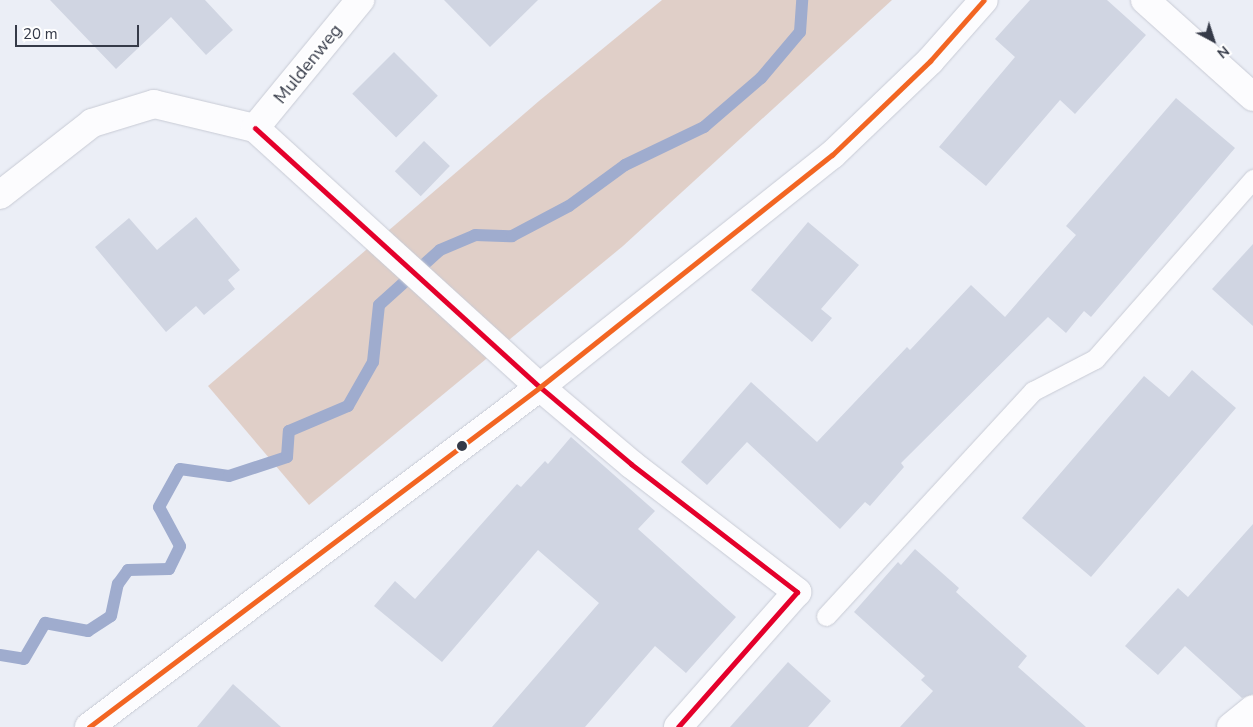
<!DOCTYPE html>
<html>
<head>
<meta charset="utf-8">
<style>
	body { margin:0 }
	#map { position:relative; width:1253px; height:727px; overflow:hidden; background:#ebeef6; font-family:"Nunito Sans",sans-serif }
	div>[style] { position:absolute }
	.green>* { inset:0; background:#e0cfc8 }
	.stream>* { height:12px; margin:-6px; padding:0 6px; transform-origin:6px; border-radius:6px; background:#9facce }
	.building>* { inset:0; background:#d0d5e2; transform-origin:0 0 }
	.roads { filter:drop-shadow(0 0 1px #c8cbd5) drop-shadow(0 0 1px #c8cbd5) }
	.lane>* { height:19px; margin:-9.5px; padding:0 9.5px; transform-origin:9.5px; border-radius:9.5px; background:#fcfcfe }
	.street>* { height:28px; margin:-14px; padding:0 14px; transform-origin:14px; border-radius:14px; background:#fcfcfe }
	.bus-1>* { height:5px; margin:-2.5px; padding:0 2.5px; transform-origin:2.5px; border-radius:2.5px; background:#e4002b }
	.bus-2>* { height:5px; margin:-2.5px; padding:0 2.5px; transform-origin:2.5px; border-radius:2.5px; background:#f26522 }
	.dots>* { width:14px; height:14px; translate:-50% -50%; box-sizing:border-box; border:2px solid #fff; border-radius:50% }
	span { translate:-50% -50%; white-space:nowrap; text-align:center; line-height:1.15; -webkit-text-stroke:4px #fff; paint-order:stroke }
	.street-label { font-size:18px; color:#353a48 }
	.north { position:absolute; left:1188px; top:15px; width:50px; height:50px; -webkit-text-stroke:4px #fff; paint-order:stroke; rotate:140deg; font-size:14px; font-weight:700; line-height:20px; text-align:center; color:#353a48 }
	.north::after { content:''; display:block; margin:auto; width:18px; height:22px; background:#353a48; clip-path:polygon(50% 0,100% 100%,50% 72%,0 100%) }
	.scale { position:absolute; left:15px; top:25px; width:124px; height:22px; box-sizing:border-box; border:2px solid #353a48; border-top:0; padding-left:6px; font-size:15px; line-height:18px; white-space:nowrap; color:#353a48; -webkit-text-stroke:4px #fff; paint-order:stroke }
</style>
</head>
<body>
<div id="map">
	<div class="green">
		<div style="clip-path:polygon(662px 0,892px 0,623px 246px,309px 505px,208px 386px,539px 101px)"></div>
	</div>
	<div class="stream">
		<div style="left:0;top:655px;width:24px;rotate:9deg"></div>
		<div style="left:24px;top:659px;width:42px;rotate:-59.7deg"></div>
		<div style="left:45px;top:623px;width:44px;rotate:10.5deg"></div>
		<div style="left:88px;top:631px;width:27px;rotate:-33deg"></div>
		<div style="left:111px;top:616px;width:33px;rotate:-78deg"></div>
		<div style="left:118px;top:584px;width:17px;rotate:-54deg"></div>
		<div style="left:128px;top:570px;width:41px;rotate:-1.4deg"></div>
		<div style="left:169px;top:569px;width:25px;rotate:-64deg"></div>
		<div style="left:180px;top:546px;width:44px;rotate:-118.3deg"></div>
		<div style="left:159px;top:507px;width:43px;rotate:-61.1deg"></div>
		<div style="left:180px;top:469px;width:49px;rotate:8.1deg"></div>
		<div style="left:229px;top:476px;width:61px;rotate:-18.1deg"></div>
		<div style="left:287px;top:457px;width:26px;rotate:-86deg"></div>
		<div style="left:289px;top:431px;width:64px;rotate:-23deg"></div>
		<div style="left:348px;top:406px;width:51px;rotate:-60.4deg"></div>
		<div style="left:373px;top:362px;width:57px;rotate:-84deg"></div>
		<div style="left:379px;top:305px;width:82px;rotate:-42deg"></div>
		<div style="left:440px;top:250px;width:38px;rotate:-23deg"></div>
		<div style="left:475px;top:235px;width:37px;rotate:2deg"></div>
		<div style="left:512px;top:236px;width:64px;rotate:-27.8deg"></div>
		<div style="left:569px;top:206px;width:69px;rotate:-36.2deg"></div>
		<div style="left:625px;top:165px;width:88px;rotate:-25.7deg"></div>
		<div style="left:704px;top:127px;width:75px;rotate:-40.7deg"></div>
		<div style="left:761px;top:78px;width:60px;rotate:-49.7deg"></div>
		<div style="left:800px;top:32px;width:32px;rotate:-86deg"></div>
	</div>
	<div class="building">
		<div style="clip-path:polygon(50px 0,205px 0,233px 30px,206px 55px,171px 17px,116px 69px)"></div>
		<div style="clip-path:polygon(444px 0,538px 0,490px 47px)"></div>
		<div style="clip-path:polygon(1030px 0,1107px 0,1146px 35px,1075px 114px,1060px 100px,986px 186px,939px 147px,1015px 57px,995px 39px)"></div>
		<div style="left:394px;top:52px;width:62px;height:59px;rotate:45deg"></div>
		<div style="clip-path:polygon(1176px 98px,1235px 148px,1091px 317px,1084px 311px,1066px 333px,1048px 317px,901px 463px,904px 467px,870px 506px,865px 502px,840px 529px,747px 442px,707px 485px,681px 462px,751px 382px,817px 442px,907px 347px,910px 350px,971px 285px,1005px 317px,1076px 235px,1066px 226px)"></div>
		<div style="left:424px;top:141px;width:36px;height:42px;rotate:44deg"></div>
		<div style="clip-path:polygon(196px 217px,240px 270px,228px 280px,235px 289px,204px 315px,196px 306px,166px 332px,95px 247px,129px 218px,157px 250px)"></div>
		<div style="clip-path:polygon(808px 222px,859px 265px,821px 309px,832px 318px,812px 342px,751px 290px)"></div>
		<div style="clip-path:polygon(1253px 244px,1253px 326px,1212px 289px)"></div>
		<div style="clip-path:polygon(1192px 370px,1236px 408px,1091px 577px,1022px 518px,1144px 376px,1169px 397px)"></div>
		<div style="clip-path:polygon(571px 437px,655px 511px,638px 529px,736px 617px,686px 673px,655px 646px,585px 727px,492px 727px,599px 603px,538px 550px,442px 662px,374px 606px,395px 581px,415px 599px,517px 484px,521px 487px,545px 461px,548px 464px)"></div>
		<div style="clip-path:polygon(1253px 524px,1253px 694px,1242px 698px,1185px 646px,1158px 675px,1125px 646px,1178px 588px,1188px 597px)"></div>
		<div style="clip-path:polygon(915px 549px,959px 588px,956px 592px,1027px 656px,1018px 667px,1086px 727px,900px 727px,933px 691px,921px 680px,925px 676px,854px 612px,898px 562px,901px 565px)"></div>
		<div style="clip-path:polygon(788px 662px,831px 701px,808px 727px,730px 727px)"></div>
		<div style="clip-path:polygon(233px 684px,281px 727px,197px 727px)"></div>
	</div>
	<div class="roads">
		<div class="lane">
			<div style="left:826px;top:616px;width:306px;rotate:-47.4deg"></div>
			<div style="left:1033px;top:391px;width:70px;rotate:-27.3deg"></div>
			<div style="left:1095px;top:359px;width:240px;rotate:-48.7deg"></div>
		</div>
		<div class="street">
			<div style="left:1145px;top:0;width:145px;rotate:41.9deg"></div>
			<div style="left:255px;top:128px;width:385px;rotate:42.3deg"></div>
			<div style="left:540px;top:387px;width:119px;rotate:40.2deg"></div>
			<div style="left:631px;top:464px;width:210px;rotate:37.6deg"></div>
			<div style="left:797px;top:592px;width:180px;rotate:131.4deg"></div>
			<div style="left:0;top:195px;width:117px;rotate:-38deg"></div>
			<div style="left:92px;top:123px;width:65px;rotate:-17deg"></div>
			<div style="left:154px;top:104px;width:104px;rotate:13.4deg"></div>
			<div style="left:255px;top:128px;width:166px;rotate:-50.6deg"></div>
			<div style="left:89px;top:727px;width:565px;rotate:-37.01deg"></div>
			<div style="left:540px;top:387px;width:373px;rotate:-38.5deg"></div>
			<div style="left:832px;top:155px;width:136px;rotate:-43.8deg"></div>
			<div style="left:930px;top:61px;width:81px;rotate:-48.5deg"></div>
			<div style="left:1231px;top:727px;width:28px;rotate:-39deg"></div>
		</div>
	</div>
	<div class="bus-1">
		<div style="left:255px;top:128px;width:385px;rotate:42.3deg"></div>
		<div style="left:540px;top:387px;width:119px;rotate:40.2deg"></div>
		<div style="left:631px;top:464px;width:210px;rotate:37.6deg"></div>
		<div style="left:797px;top:592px;width:180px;rotate:131.4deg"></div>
	</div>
	<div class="bus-2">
		<div style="left:89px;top:727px;width:565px;rotate:-37.01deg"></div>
		<div style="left:540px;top:387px;width:373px;rotate:-38.5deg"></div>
		<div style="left:832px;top:155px;width:136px;rotate:-43.8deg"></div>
		<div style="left:930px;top:61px;width:81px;rotate:-48.5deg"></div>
	</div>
	<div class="dots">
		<div style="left:462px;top:446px;background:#353a48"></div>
	</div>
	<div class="street-label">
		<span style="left:308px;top:64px;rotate:-51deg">Muldenweg</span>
	</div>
	<div class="north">N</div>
	<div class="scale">20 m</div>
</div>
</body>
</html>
